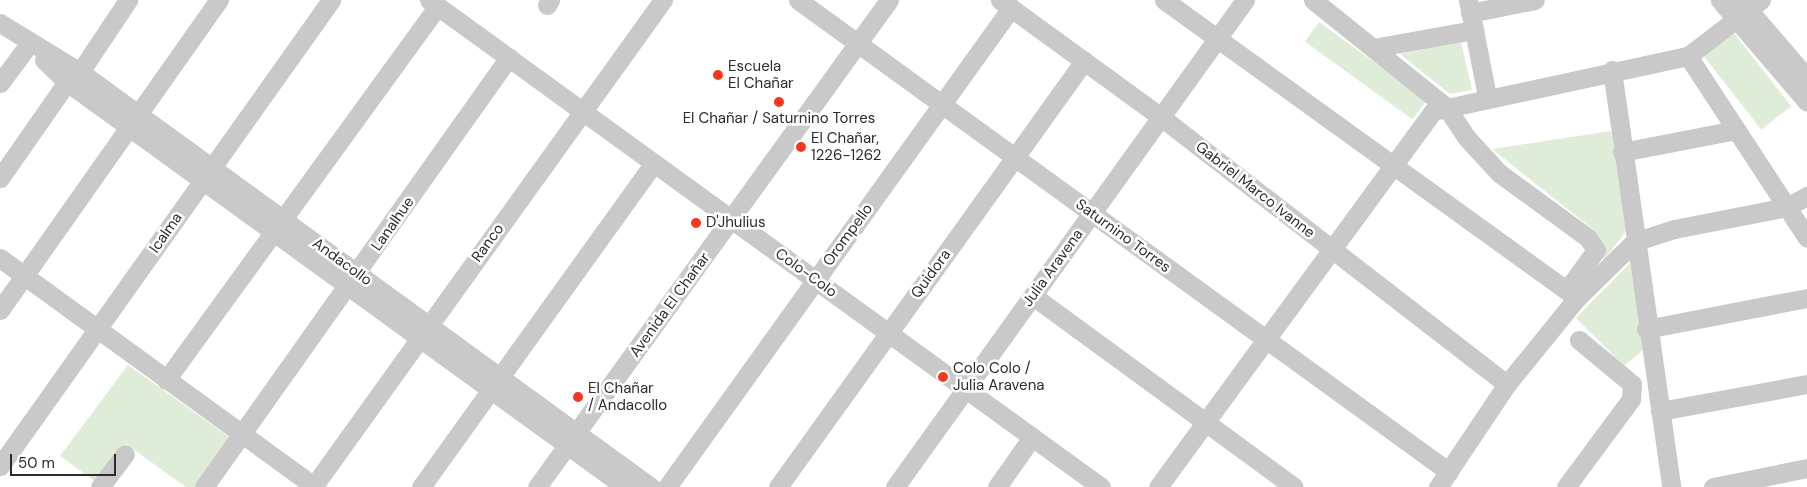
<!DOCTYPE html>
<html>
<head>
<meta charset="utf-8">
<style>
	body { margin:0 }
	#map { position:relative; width:1807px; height:487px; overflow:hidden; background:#fff; font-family:"DM Sans",sans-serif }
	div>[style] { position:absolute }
	.green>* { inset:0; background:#dfecd8; transform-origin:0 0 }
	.minor>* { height:19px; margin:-9.5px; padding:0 9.5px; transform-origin:9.5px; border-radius:9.5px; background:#c9c9c9 }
	.dots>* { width:14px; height:14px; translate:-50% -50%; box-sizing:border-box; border:2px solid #fff; border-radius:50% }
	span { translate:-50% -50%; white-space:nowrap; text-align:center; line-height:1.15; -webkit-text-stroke:5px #fff; paint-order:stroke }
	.poi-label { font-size:15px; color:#2c2c2c }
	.left { translate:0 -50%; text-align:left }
	.street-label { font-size:15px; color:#2c2c2c }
	.scale { position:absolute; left:10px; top:454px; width:106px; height:22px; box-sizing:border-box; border:2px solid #2c2c2c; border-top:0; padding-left:6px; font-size:15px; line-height:18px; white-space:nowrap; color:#2c2c2c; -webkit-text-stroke:4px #fff; paint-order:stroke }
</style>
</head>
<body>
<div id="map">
	<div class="green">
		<div style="left:1319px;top:22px;width:133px;height:24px;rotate:36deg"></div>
		<div style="left:1734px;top:33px;width:93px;height:38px;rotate:52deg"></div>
		<div style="clip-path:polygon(1461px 42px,1472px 90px,1450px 94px,1400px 54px)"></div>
		<div style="clip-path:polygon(1611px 131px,1627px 230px,1603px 261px,1605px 246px,1595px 231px,1492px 149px)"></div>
		<div style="clip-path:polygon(1630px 263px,1644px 349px,1624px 366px,1576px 318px)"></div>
		<div style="clip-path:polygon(128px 365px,232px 439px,197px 487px,186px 487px,126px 444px,97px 483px,60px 456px)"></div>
	</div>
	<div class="minor">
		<div style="left:429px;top:0;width:830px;rotate:35.93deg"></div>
		<div style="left:798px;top:0;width:804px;rotate:35.94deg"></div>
		<div style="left:1000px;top:0;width:199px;rotate:36deg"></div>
		<div style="left:1161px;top:117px;width:437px;rotate:37.7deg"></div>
		<div style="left:1164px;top:0;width:509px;rotate:35.81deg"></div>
		<div style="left:1313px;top:0;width:171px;rotate:38.8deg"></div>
		<div style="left:1446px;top:107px;width:37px;rotate:56deg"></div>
		<div style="left:1467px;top:138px;width:47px;rotate:47.6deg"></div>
		<div style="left:1499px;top:173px;width:110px;rotate:36.1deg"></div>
		<div style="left:1588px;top:238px;width:14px;rotate:56deg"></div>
		<div style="left:1596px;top:250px;width:49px;rotate:125.9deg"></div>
		<div style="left:1468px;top:0;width:98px;rotate:78.8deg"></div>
		<div style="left:1720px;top:0;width:134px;rotate:49.5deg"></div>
		<div style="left:1740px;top:0;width:103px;rotate:49.3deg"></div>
		<div style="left:547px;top:5px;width:6px;rotate:-59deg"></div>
		<div style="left:1470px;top:13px;width:66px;rotate:-11.3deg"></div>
		<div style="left:0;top:23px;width:94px;rotate:31.5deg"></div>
		<div style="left:80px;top:72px;width:706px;rotate:36.01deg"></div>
		<div style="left:1373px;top:48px;width:103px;rotate:-10.1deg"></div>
		<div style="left:1688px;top:56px;width:217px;rotate:56.8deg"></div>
		<div style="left:44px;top:60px;width:32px;rotate:44deg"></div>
		<div style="left:67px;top:82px;width:689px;rotate:35.97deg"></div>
		<div style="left:1612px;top:70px;width:421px;rotate:81.9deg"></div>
		<div style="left:0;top:83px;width:49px;rotate:-53.4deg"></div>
		<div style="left:1622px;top:152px;width:115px;rotate:-11deg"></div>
		<div style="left:0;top:178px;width:117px;rotate:-55.1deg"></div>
		<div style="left:67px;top:82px;width:16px;rotate:-38deg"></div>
		<div style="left:80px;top:72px;width:87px;rotate:-56.3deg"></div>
		<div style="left:0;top:258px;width:389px;rotate:36deg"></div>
		<div style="left:1033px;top:296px;width:323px;rotate:36.2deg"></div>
		<div style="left:0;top:310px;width:380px;rotate:-54.8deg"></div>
		<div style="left:1646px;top:329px;width:164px;rotate:-10.9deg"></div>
		<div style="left:166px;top:380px;width:462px;rotate:-54deg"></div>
		<div style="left:1660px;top:411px;width:149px;rotate:-10.4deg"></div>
		<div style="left:0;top:466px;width:572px;rotate:-54.61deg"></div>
		<div style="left:100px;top:487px;width:41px;rotate:-52.9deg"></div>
		<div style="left:204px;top:487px;width:527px;rotate:-54.65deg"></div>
		<div style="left:313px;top:487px;width:600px;rotate:-54.3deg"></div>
		<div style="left:421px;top:487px;width:399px;rotate:-54.3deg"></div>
		<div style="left:537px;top:487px;width:601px;rotate:-54.14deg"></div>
		<div style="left:667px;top:487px;width:590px;rotate:-54.32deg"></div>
		<div style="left:778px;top:487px;width:525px;rotate:-54.31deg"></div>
		<div style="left:895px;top:487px;width:600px;rotate:-54.3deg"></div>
		<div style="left:997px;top:487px;width:61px;rotate:-55deg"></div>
		<div style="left:1158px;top:487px;width:466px;rotate:-53.8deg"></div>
		<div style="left:1433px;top:111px;width:261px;rotate:-12.2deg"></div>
		<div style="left:1688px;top:56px;width:92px;rotate:-37.5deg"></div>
		<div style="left:1438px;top:487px;width:124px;rotate:-56.2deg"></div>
		<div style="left:1507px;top:384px;width:111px;rotate:-50.9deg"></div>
		<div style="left:1577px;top:298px;width:80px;rotate:-44.5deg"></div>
		<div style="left:1634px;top:242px;width:42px;rotate:-18deg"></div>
		<div style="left:1674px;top:229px;width:115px;rotate:-11deg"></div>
		<div style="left:1787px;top:207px;width:23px;rotate:-29deg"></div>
		<div style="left:1566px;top:487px;width:109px;rotate:-53.5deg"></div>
		<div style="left:1631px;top:399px;width:15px;rotate:-86deg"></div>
		<div style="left:1632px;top:384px;width:69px;rotate:-140.3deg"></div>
		<div style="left:1713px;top:487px;width:96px;rotate:-11.4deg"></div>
	</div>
	<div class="dots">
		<div style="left:718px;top:75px;background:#f5381d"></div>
		<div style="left:779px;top:102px;background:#f5381d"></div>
		<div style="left:801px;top:147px;background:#f5381d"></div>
		<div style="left:696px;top:223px;background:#f5381d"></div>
		<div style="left:943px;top:377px;background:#f5381d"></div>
		<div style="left:578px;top:397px;background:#f5381d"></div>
	</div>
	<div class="poi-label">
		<span class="left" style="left:728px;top:75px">Escuela<br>El Chañar</span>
		<span style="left:779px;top:119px">El Chañar / Saturnino Torres</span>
		<span class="left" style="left:811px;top:147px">El Chañar,<br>1226-1262</span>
		<span class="left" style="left:706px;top:223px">D'Jhulius</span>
		<span class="left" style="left:953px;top:377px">Colo Colo /<br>Julia Aravena</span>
		<span class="left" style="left:588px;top:397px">El Chañar<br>/ Andacollo</span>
	</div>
	<div class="street-label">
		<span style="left:1255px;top:190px;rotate:38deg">Gabriel Marco Ivanne</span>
		<span style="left:393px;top:224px;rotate:-55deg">Lanalhue</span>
		<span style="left:166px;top:233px;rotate:-55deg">Icalma</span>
		<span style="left:848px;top:235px;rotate:-54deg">Orompello</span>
		<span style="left:1123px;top:236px;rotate:36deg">Saturnino Torres</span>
		<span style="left:488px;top:243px;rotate:-54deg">Ranco</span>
		<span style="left:342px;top:262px;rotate:36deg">Andacollo</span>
		<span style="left:1053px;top:268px;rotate:-54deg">Julia Aravena</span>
		<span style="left:806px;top:273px;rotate:36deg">Colo-Colo</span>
		<span style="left:931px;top:274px;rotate:-54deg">Quidora</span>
		<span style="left:670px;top:305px;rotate:-54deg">Avenida El Chañar</span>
	</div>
	<div class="scale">50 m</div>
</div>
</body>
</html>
